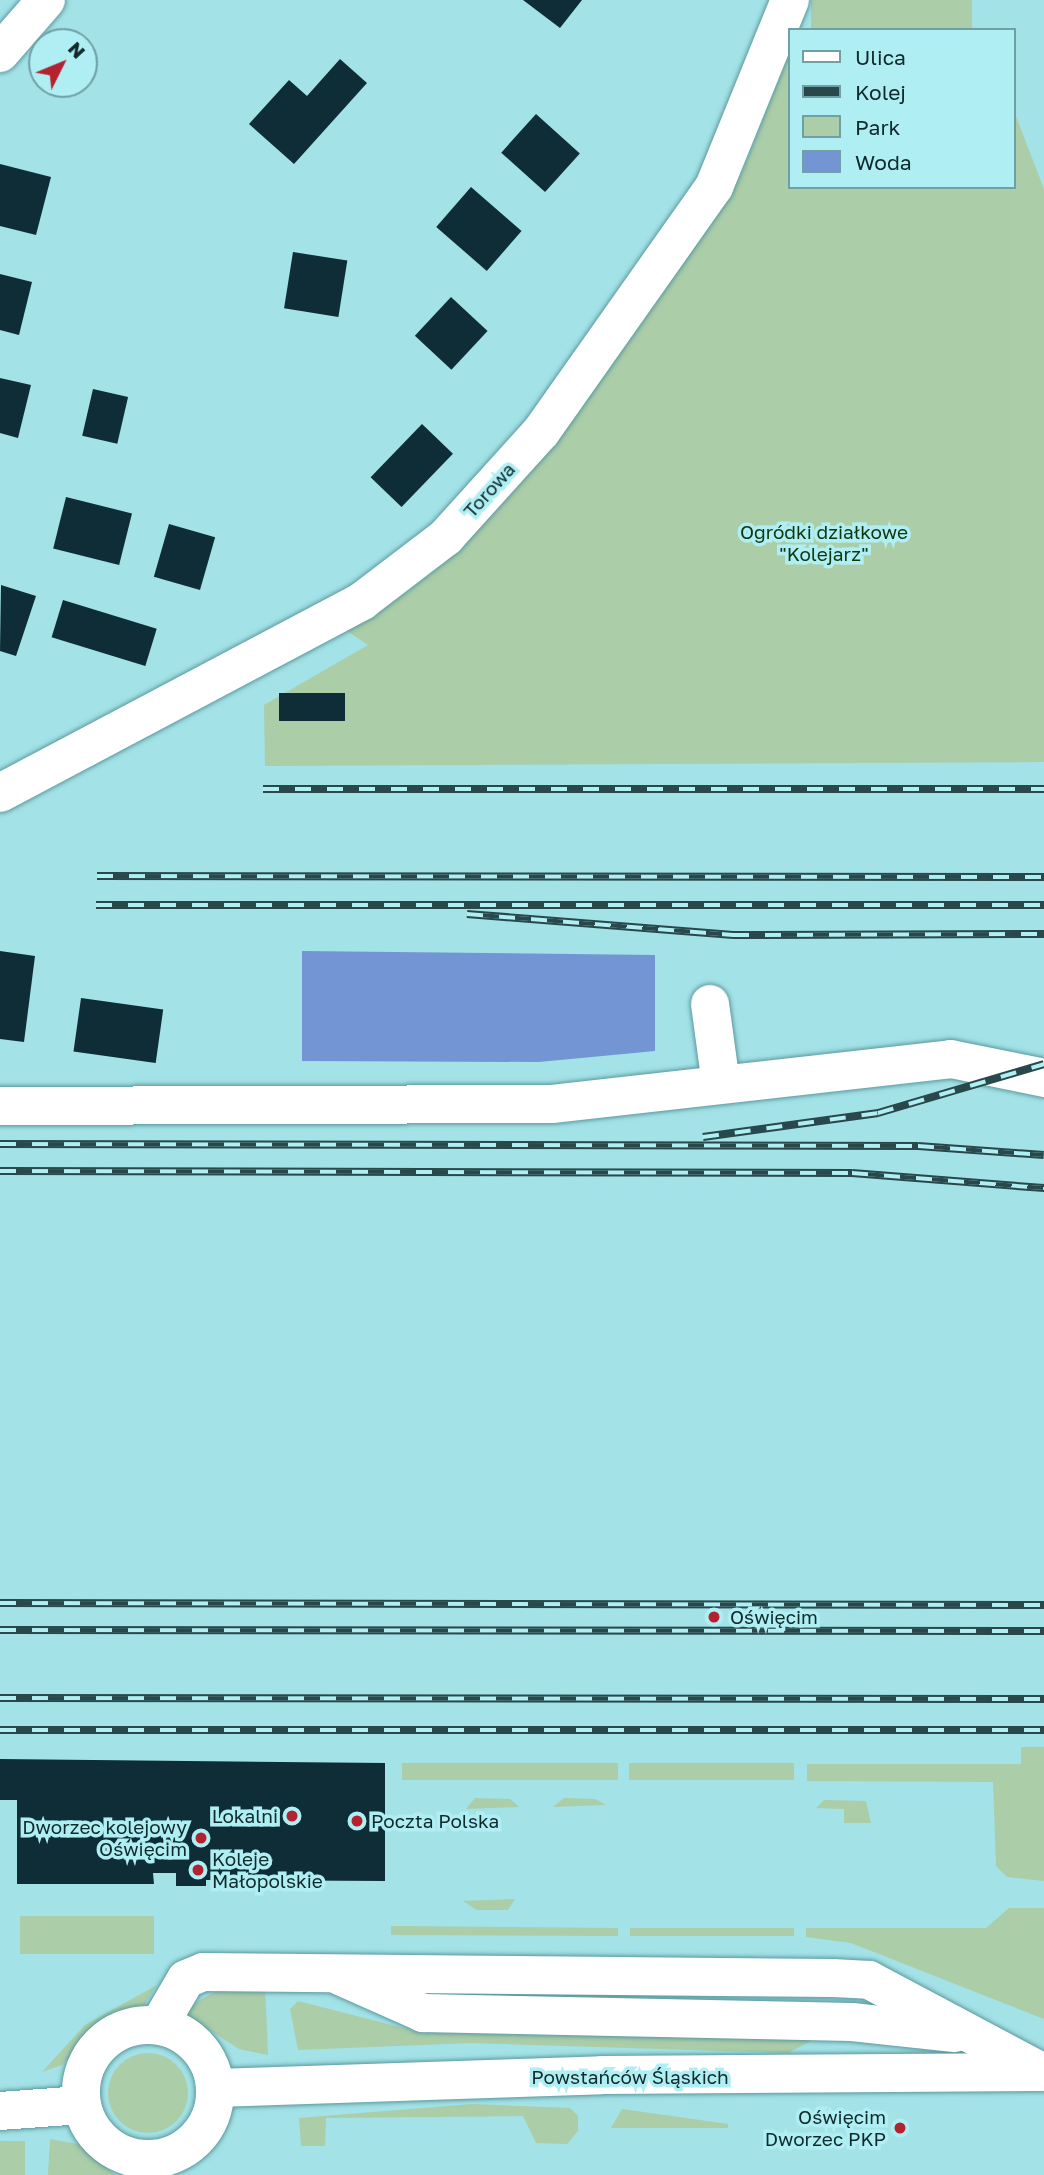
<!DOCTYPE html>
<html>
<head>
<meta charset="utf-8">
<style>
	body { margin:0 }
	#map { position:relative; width:1044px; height:2175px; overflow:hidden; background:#a3e2e7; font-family:"Golos Text",sans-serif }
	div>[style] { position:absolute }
	.green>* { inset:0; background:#abcda8; transform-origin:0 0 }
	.round { border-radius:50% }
	.water>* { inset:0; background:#7395d3 }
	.building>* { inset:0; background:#0e2d37; transform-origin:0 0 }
	.roads { filter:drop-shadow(0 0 2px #5b999e) drop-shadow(0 0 2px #5b999e) }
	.minor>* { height:38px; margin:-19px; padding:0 19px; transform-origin:19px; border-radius:19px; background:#fff }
	.minor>.ring { margin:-19px; padding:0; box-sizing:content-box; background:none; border:38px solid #fff; border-radius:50% }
	.rail>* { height:8px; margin-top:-4px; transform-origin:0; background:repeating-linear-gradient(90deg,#afeff4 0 16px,#28484b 0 32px); box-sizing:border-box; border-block:2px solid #28484b }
	.dots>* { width:19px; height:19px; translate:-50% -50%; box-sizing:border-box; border:4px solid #afeff4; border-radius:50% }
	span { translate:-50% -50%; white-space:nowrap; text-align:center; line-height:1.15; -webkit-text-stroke:7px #afeff4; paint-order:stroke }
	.street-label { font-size:19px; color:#102a2c }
	.park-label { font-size:19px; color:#10360e }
	.poi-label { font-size:19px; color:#102a2c }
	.left { translate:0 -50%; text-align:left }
	.right { translate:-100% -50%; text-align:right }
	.legend { position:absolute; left:788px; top:28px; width:228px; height:161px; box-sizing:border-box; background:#afeff4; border:2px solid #6fa0a4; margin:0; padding:9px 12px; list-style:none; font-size:21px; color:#102a2c }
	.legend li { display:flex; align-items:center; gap:14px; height:35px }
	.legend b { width:35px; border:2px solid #6fa0a4 }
	.north { position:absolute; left:28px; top:28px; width:70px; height:70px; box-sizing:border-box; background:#afeff4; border:2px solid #6fa0a4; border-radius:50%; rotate:47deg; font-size:19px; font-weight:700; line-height:28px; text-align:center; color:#102a2c }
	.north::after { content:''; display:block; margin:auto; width:24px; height:32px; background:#b42230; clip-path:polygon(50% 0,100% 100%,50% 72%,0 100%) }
</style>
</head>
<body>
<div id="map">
	<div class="green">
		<div style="left:811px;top:0;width:161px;height:32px"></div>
		<div style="clip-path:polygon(790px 52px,790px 187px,1014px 187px,1014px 111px,1044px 189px,1044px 762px,265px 766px,264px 705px,368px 645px,344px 629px,410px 590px,500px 501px,632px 335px,741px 175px)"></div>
		<div style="clip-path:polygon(1021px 1747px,1044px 1747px,1044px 1881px,1007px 1877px,996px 1866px,993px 1782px,807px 1781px,807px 1764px,1021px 1764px)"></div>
		<div style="left:402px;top:1763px;width:216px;height:17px"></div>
		<div style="left:629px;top:1763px;width:165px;height:17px"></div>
		<div style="clip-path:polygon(475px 1798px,510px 1799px,519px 1807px,466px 1809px)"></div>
		<div style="clip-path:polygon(564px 1798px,595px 1799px,606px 1805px,553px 1807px)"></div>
		<div style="clip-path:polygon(824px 1800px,866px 1801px,871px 1823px,844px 1823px,844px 1809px,816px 1808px)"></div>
		<div style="clip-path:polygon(515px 1899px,508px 1910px,477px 1910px,463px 1901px)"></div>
		<div style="clip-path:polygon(1009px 1908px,1044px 1908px,1044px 2019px,851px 1943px,806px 1937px,806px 1928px,986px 1928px)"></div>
		<div style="left:20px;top:1916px;width:134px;height:38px"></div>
		<div style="clip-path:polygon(391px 1926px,402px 1926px,618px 1928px,618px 1936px,391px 1935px)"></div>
		<div style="left:630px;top:1928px;width:164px;height:8px"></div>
		<div style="clip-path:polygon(157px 1985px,142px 2008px,107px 2021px,62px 2065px,42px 2072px,85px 2025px)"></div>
		<div style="clip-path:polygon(265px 1986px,268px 2055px,239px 2049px,180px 2011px,218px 1990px)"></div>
		<div style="clip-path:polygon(298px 2001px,423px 2033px,819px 2037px,788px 2053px,471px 2043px,298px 2050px,290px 2009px)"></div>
		<div class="round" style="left:108px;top:2053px;width:80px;height:80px"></div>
		<div style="clip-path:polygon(472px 2104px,570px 2108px,578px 2116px,578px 2131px,567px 2144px,536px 2143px,523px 2116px,326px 2118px,325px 2146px,301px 2146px,299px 2118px)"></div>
		<div style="clip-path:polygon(622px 2109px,728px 2124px,728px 2128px,611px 2128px)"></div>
		<div style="clip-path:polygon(50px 2139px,78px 2144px,115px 2175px,48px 2175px)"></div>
		<div style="left:25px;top:2141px;width:34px;height:25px;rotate:90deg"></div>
	</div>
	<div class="water">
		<div style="clip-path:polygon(302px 951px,655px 955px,655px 1051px,539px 1062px,302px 1061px)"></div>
	</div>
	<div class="building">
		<div style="clip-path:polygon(523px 0,582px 0,560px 28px)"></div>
		<div style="clip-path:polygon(340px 59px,367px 83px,294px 164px,249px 124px,289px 80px,307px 96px)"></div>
		<div style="left:536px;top:114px;width:59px;height:52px;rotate:42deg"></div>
		<div style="clip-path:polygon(0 164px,51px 177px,36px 235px,0 226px)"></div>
		<div style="left:471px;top:187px;width:67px;height:53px;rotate:41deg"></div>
		<div style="left:293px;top:252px;width:55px;height:57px;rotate:9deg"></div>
		<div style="clip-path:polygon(0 274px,32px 282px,19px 335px,0 330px)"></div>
		<div style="left:451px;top:297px;width:50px;height:53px;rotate:43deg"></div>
		<div style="clip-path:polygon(0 378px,31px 385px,18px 438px,0 433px)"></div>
		<div style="left:93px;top:389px;width:36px;height:48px;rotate:13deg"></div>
		<div style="left:422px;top:424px;width:43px;height:74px;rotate:44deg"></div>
		<div style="left:66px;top:497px;width:68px;height:53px;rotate:14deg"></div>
		<div style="left:169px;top:524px;width:48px;height:55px;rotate:16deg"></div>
		<div style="clip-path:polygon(1px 585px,36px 596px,16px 656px,0 651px)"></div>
		<div style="left:63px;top:600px;width:98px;height:39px;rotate:17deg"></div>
		<div style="left:279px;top:693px;width:66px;height:28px"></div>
		<div style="clip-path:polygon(0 951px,35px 956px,24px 1042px,0 1039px)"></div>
		<div style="left:81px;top:998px;width:83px;height:54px;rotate:8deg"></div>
		<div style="clip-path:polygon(0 1759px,385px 1763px,385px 1881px,206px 1880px,206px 1886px,176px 1886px,176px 1873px,153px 1873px,154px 1884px,17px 1884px,17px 1800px,0 1800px)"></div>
	</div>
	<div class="roads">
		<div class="minor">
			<div style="left:0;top:53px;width:70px;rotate:-49deg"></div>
			<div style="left:0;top:793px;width:410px;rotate:-27.9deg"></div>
			<div style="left:362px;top:601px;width:106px;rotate:-37.3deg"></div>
			<div style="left:446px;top:537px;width:142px;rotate:-47.9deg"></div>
			<div style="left:541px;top:432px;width:300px;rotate:-54.8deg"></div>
			<div style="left:714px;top:187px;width:202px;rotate:-67.9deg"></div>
			<div style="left:710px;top:1004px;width:81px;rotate:82.2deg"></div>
			<div style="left:0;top:1106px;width:552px;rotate:-0.21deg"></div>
			<div style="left:552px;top:1104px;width:402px;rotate:-6.4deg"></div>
			<div style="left:951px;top:1059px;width:95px;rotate:11.5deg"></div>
			<div style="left:340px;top:1976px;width:91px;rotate:24deg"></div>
			<div style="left:423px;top:2013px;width:429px;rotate:1.2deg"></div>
			<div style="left:852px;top:2022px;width:103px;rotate:6.2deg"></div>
			<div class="ring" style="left:81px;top:2025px;width:96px;height:96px"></div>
			<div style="left:159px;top:2025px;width:53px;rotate:-59.6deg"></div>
			<div style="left:186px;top:1979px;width:18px;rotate:-22deg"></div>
			<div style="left:203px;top:1972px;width:630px;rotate:0.55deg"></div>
			<div style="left:833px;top:1978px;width:36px;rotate:3deg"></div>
			<div style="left:869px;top:1980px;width:196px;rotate:28deg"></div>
			<div style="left:216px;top:2088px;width:386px;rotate:-1.9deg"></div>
			<div style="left:602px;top:2075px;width:437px;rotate:-0.4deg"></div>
			<div style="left:0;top:2111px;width:82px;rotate:-4.2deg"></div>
		</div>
	</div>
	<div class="rail">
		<div style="left:263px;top:789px;width:781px"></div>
		<div style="left:97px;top:876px;width:947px;rotate:0.06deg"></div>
		<div style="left:96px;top:905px;width:948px"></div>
		<div style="left:467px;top:914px;width:267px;rotate:4.5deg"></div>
		<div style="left:733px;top:935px;width:311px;rotate:-0.2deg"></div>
		<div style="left:703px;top:1137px;width:177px;rotate:-7.8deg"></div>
		<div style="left:878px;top:1113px;width:173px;rotate:-16.4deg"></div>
		<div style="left:0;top:1144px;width:918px;rotate:0.12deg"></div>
		<div style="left:918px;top:1146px;width:126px;rotate:4.1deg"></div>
		<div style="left:0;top:1171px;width:852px;rotate:0.13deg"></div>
		<div style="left:852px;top:1173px;width:193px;rotate:4.5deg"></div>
		<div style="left:0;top:1603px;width:1044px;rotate:0.11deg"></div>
		<div style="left:0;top:1630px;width:1044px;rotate:0.05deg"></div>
		<div style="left:0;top:1698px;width:1044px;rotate:0.05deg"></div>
		<div style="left:0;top:1730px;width:1044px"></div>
	</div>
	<div class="dots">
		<div style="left:714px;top:1617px;background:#b42230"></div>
		<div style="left:292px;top:1816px;background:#b42230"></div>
		<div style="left:357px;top:1821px;background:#b42230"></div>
		<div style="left:201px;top:1838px;background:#b42230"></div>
		<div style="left:198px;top:1870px;background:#b42230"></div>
		<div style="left:900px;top:2128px;background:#b42230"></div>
	</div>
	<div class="street-label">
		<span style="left:489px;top:490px;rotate:-48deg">Torowa</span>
		<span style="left:630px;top:2077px">Powstańców Śląskich</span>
	</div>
	<div class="park-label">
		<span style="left:824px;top:543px">Ogródki działkowe<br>"Kolejarz"</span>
	</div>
	<div class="poi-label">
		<span class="left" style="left:730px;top:1617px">Oświęcim</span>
		<span class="right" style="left:278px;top:1816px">Lokalni</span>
		<span class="left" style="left:371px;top:1821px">Poczta Polska</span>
		<span class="right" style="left:187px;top:1838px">Dworzec kolejowy<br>Oświęcim</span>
		<span class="left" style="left:212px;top:1870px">Koleje<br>Małopolskie</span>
		<span class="right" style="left:886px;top:2128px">Oświęcim<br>Dworzec PKP</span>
	</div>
	<ul class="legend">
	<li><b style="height:9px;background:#fff"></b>Ulica</li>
	<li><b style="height:9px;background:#28484b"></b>Kolej</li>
	<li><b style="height:19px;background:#abcda8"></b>Park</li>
	<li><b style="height:19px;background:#7395d3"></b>Woda</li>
	</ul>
	<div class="north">N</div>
</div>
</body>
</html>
